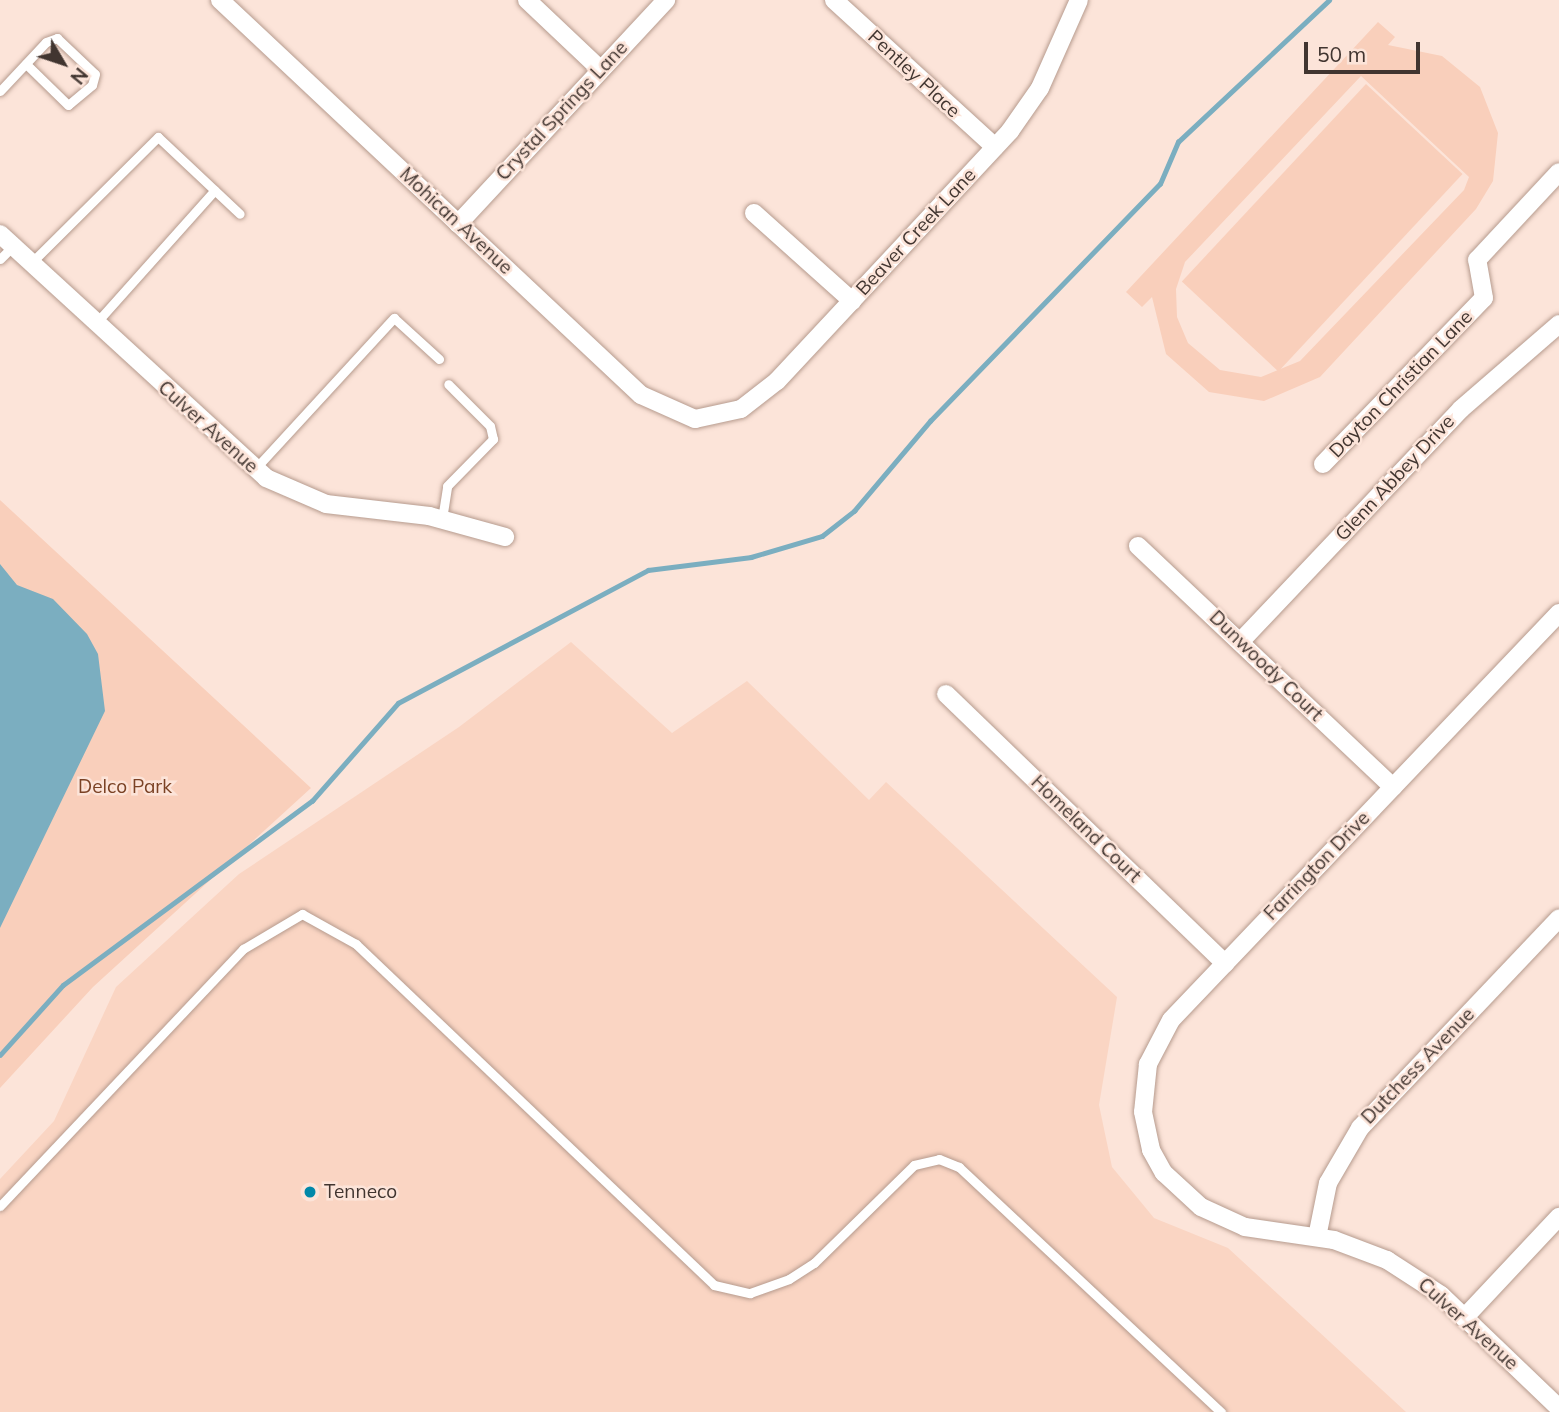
<!DOCTYPE html>
<html>
<head>
<meta charset="utf-8">
<style>
	body { margin:0 }
	#map { position:relative; width:1559px; height:1412px; overflow:hidden; background:#fce4d9; font-family:Mulish,sans-serif }
	div>[style] { position:absolute }
	.built>* { inset:0; background:#fad5c3 }
	.green>* { inset:0; background:#f9cfbb; transform-origin:0 0 }
	.water>* { inset:0; background:#7baec0 }
	.stream>* { height:4.5px; margin:-2.25px; padding:0 2.25px; transform-origin:2.25px; border-radius:2.25px; background:#7baec0 }
	.roads { filter:drop-shadow(0 0 2px #b69b8e) drop-shadow(0 0 2px #b69b8e) }
	.lane>* { height:9px; margin:-4.5px; padding:0 4.5px; transform-origin:4.5px; border-radius:4.5px; background:#fff }
	.street>* { height:18px; margin:-9px; padding:0 9px; transform-origin:9px; border-radius:9px; background:#fff }
	.dots>* { width:19px; height:19px; translate:-50% -50%; box-sizing:border-box; border:4px solid #fce4d9; border-radius:50% }
	span { translate:-50% -50%; white-space:nowrap; text-align:center; line-height:1.15; -webkit-text-stroke:5px #fce4d9; paint-order:stroke }
	.street-label { font-size:19px; color:#413530 }
	.park-label { font-size:19px; color:#7b4224 }
	.poi-label { font-size:19px; color:#413530 }
	.left { translate:0 -50%; text-align:left }
	.north { position:absolute; left:28px; top:28px; width:70px; height:70px; -webkit-text-stroke:5px #fce4d9; paint-order:stroke; rotate:129deg; font-size:19px; font-weight:700; line-height:28px; text-align:center; color:#413530 }
	.north::after { content:''; display:block; margin:auto; width:24px; height:32px; background:#413530; clip-path:polygon(50% 0,100% 100%,50% 72%,0 100%) }
	.scale { position:absolute; left:1304px; top:42px; width:116px; height:32px; box-sizing:border-box; border:4px solid #413530; border-top:0; padding-left:9px; font-size:21px; line-height:24px; white-space:nowrap; color:#413530; -webkit-text-stroke:5px #fce4d9; paint-order:stroke }
</style>
</head>
<body>
<div id="map">
	<div class="built">
		<div style="clip-path:polygon(571px 642px,672px 733px,747px 681px,869px 800px,886px 782px,1117px 997px,1099px 1105px,1112px 1167px,1154px 1218px,1228px 1248px,1406px 1412px,0 1412px,0 1179px,54px 1121px,116px 987px,239px 874px,459px 727px)"></div>
	</div>
	<div class="green">
		<div style="clip-path:polygon(evenodd,1378px 22px,1395px 37px,1388px 45px,1442px 56px,1480px 87px,1498px 133px,1493px 181px,1476px 209px,1320px 377px,1264px 401px,1209px 392px,1166px 354px,1152px 297px,1142px 307px,1126px 292px,1378px 22px,1361px 76px,1469px 177px,1464px 190px,1300px 361px,1261px 377px,1220px 370px,1188px 343px,1177px 317px,1176px 289px,1185px 262px,1361px 76px)"></div>
		<div style="left:1366px;top:84px;width:132px;height:270px;rotate:43deg"></div>
		<div style="clip-path:polygon(0 500px,311px 788px,93px 987px,0 1088px)"></div>
	</div>
	<div class="water">
		<div style="clip-path:polygon(0 564px,17px 585px,53px 599px,87px 634px,98px 654px,105px 711px,0 928px)"></div>
	</div>
	<div class="stream">
		<div style="left:0;top:1055px;width:94px;rotate:-48deg"></div>
		<div style="left:63px;top:985px;width:310px;rotate:-36.5deg"></div>
		<div style="left:312px;top:801px;width:130px;rotate:-48.7deg"></div>
		<div style="left:398px;top:703px;width:283px;rotate:-28deg"></div>
		<div style="left:648px;top:570px;width:104px;rotate:-7.2deg"></div>
		<div style="left:751px;top:557px;width:74px;rotate:-16.5deg"></div>
		<div style="left:822px;top:536px;width:41px;rotate:-38deg"></div>
		<div style="left:854px;top:511px;width:118px;rotate:-49.8deg"></div>
		<div style="left:930px;top:421px;width:330px;rotate:-45.9deg"></div>
		<div style="left:1160px;top:184px;width:46px;rotate:-66.8deg"></div>
		<div style="left:1178px;top:142px;width:207px;rotate:-43.2deg"></div>
	</div>
	<div class="roads">
		<div class="lane">
			<div style="left:0;top:91px;width:67px;rotate:-46.8deg"></div>
			<div style="left:46px;top:42px;width:12px;rotate:-20deg"></div>
			<div style="left:57px;top:38px;width:52px;rotate:43.5deg"></div>
			<div style="left:95px;top:74px;width:11px;rotate:105deg"></div>
			<div style="left:92px;top:85px;width:31px;rotate:140deg"></div>
			<div style="left:68px;top:105px;width:59px;rotate:-135.7deg"></div>
			<div style="left:0;top:259px;width:18px;rotate:-45deg"></div>
			<div style="left:31px;top:263px;width:179px;rotate:-44.8deg"></div>
			<div style="left:158px;top:137px;width:112px;rotate:43.2deg"></div>
			<div style="left:96px;top:323px;width:178px;rotate:-48.2deg"></div>
			<div style="left:254px;top:470px;width:207px;rotate:-47.4deg"></div>
			<div style="left:394px;top:318px;width:61px;rotate:42.3deg"></div>
			<div style="left:442px;top:519px;width:33px;rotate:-81deg"></div>
			<div style="left:447px;top:486px;width:66px;rotate:-45.6deg"></div>
			<div style="left:493px;top:439px;width:13px;rotate:-103deg"></div>
			<div style="left:490px;top:426px;width:59px;rotate:-135deg"></div>
			<div style="left:0;top:1206px;width:354px;rotate:-46.6deg"></div>
			<div style="left:243px;top:949px;width:69px;rotate:-30.7deg"></div>
			<div style="left:302px;top:914px;width:62px;rotate:29.1deg"></div>
			<div style="left:356px;top:944px;width:494px;rotate:43.6deg"></div>
			<div style="left:714px;top:1285px;width:37px;rotate:13deg"></div>
			<div style="left:750px;top:1293px;width:41px;rotate:-19.7deg"></div>
			<div style="left:789px;top:1279px;width:30px;rotate:-33deg"></div>
			<div style="left:814px;top:1263px;width:140px;rotate:-44.4deg"></div>
			<div style="left:914px;top:1165px;width:26px;rotate:-13deg"></div>
			<div style="left:939px;top:1159px;width:22px;rotate:22deg"></div>
			<div style="left:959px;top:1167px;width:359px;rotate:43.1deg"></div>
		</div>
		<div class="street">
			<div style="left:220px;top:0;width:577px;rotate:43.18deg"></div>
			<div style="left:641px;top:395px;width:59px;rotate:24deg"></div>
			<div style="left:695px;top:419px;width:47px;rotate:-12.3deg"></div>
			<div style="left:741px;top:409px;width:46px;rotate:-37.9deg"></div>
			<div style="left:777px;top:381px;width:342px;rotate:-47deg"></div>
			<div style="left:1010px;top:131px;width:52px;rotate:-55.1deg"></div>
			<div style="left:1040px;top:88px;width:96px;rotate:-66.1deg"></div>
			<div style="left:527px;top:0;width:100px;rotate:43.4deg"></div>
			<div style="left:834px;top:0;width:218px;rotate:42.4deg"></div>
			<div style="left:754px;top:213px;width:132px;rotate:41.9deg"></div>
			<div style="left:458px;top:224px;width:306px;rotate:-47.1deg"></div>
			<div style="left:0;top:234px;width:361px;rotate:42.5deg"></div>
			<div style="left:266px;top:478px;width:65px;rotate:23.4deg"></div>
			<div style="left:326px;top:504px;width:104px;rotate:6.6deg"></div>
			<div style="left:429px;top:516px;width:79px;rotate:15.4deg"></div>
			<div style="left:1323px;top:464px;width:231px;rotate:-45.9deg"></div>
			<div style="left:1484px;top:298px;width:39px;rotate:-100deg"></div>
			<div style="left:1477px;top:260px;width:120px;rotate:-47deg"></div>
			<div style="left:1138px;top:546px;width:351px;rotate:43.4deg"></div>
			<div style="left:1559px;top:613px;width:562px;rotate:133.63deg"></div>
			<div style="left:1171px;top:1020px;width:50px;rotate:117.6deg"></div>
			<div style="left:1148px;top:1064px;width:48px;rotate:95.9deg"></div>
			<div style="left:1143px;top:1112px;width:39px;rotate:78deg"></div>
			<div style="left:1151px;top:1150px;width:26px;rotate:61deg"></div>
			<div style="left:1164px;top:1173px;width:50px;rotate:42.6deg"></div>
			<div style="left:1201px;top:1207px;width:48px;rotate:24.4deg"></div>
			<div style="left:1245px;top:1227px;width:90px;rotate:8.3deg"></div>
			<div style="left:1334px;top:1240px;width:57px;rotate:20.7deg"></div>
			<div style="left:1387px;top:1260px;width:64px;rotate:32.9deg"></div>
			<div style="left:1441px;top:1295px;width:163px;rotate:43.8deg"></div>
			<div style="left:1240px;top:642px;width:321px;rotate:-46.5deg"></div>
			<div style="left:1461px;top:409px;width:130px;rotate:-40.9deg"></div>
			<div style="left:946px;top:694px;width:388px;rotate:44deg"></div>
			<div style="left:1317px;top:1237px;width:55px;rotate:-78.5deg"></div>
			<div style="left:1328px;top:1183px;width:64px;rotate:-59.8deg"></div>
			<div style="left:1360px;top:1128px;width:289px;rotate:-46.5deg"></div>
			<div style="left:1464px;top:1318px;width:139px;rotate:-46.8deg"></div>
		</div>
	</div>
	<div class="dots">
		<div style="left:310px;top:1192px;background:#0088a9"></div>
	</div>
	<div class="street-label">
		<span style="left:914px;top:74px;rotate:43deg">Pentley Place</span>
		<span style="left:562px;top:111px;rotate:-47deg">Crystal Springs Lane</span>
		<span style="left:456px;top:221px;rotate:43deg">Mohican Avenue</span>
		<span style="left:916px;top:232px;rotate:-47deg">Beaver Creek Lane</span>
		<span style="left:1401px;top:384px;rotate:-46deg">Dayton Christian Lane</span>
		<span style="left:208px;top:427px;rotate:42deg">Culver Avenue</span>
		<span style="left:1395px;top:478px;rotate:-47deg">Glenn Abbey Drive</span>
		<span style="left:1266px;top:666px;rotate:44deg">Dunwoody Court</span>
		<span style="left:1086px;top:829px;rotate:44deg">Homeland Court</span>
		<span style="left:1317px;top:866px;rotate:-46deg">Farrington Drive</span>
		<span style="left:1418px;top:1066px;rotate:-46deg">Dutchess Avenue</span>
		<span style="left:1468px;top:1324px;rotate:42deg">Culver Avenue</span>
	</div>
	<div class="park-label">
		<span style="left:125px;top:787px">Delco Park</span>
	</div>
	<div class="poi-label">
		<span class="left" style="left:324px;top:1192px">Tenneco</span>
	</div>
	<div class="north">N</div>
	<div class="scale">50 m</div>
</div>
</body>
</html>
